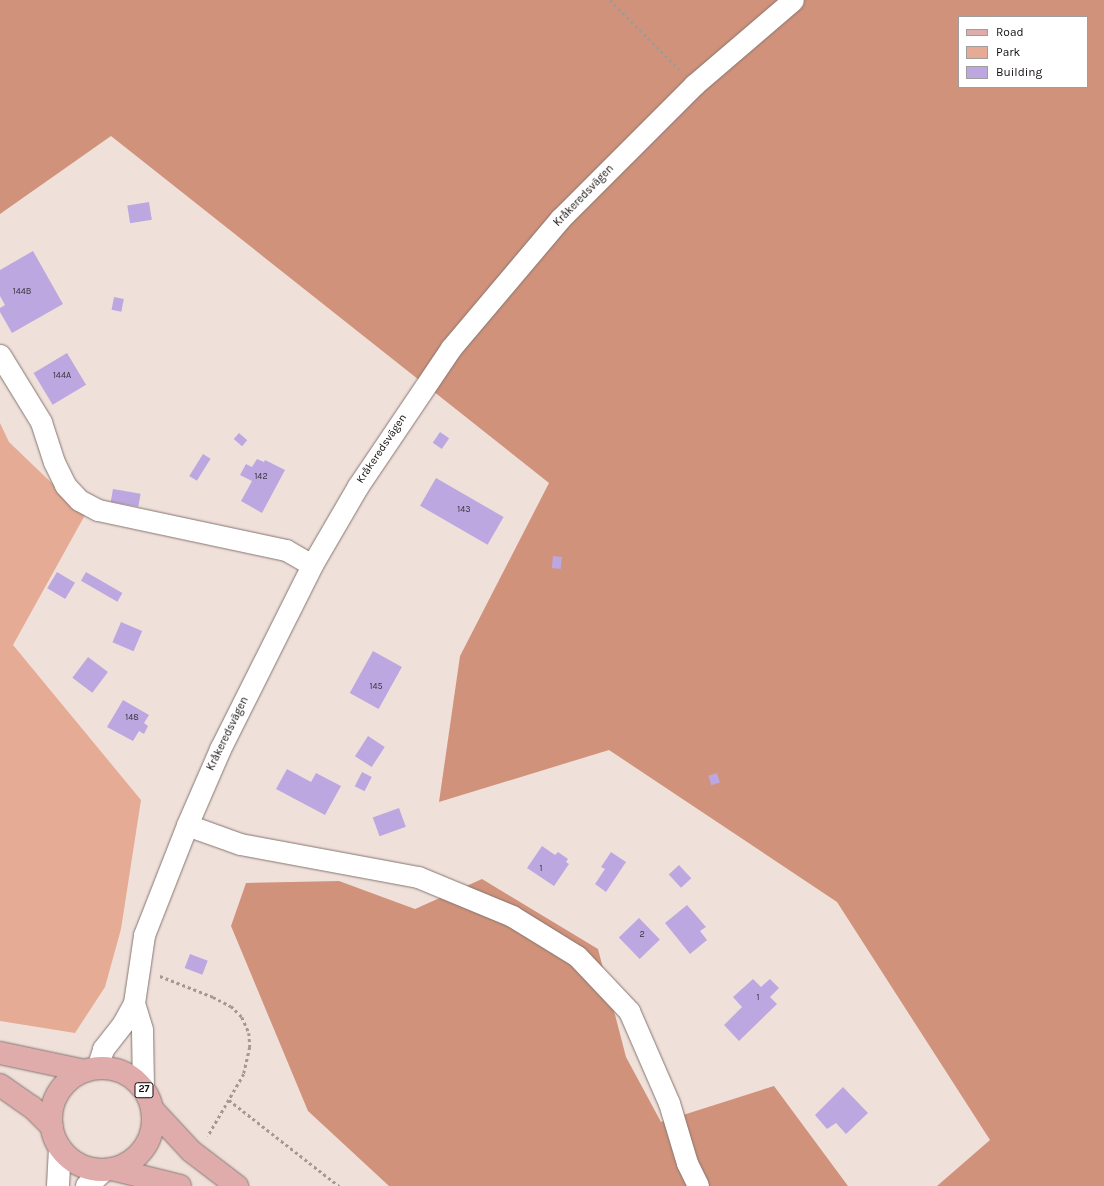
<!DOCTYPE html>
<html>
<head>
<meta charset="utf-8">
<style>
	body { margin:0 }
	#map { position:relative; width:1104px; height:1186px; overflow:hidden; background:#f0e0da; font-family:Karla,sans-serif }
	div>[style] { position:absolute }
	.green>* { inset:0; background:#e6ab95 }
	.forest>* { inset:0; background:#d1927b }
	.building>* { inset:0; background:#bca7e0; transform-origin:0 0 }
	.path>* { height:2.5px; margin-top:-1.25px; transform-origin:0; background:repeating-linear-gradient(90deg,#a59994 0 3px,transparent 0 6px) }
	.roads { filter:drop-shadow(0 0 1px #847671) drop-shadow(0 0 1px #847671) }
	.minor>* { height:21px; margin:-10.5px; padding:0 10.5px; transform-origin:10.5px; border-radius:10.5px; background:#fff }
	.tertiary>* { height:22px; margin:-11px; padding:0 11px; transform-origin:11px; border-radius:11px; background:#fff }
	.primary>* { height:22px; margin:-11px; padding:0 11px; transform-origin:11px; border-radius:11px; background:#e0abab }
	.primary>.ring { margin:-11px; padding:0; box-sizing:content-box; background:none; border:22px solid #e0abab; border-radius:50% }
	span { translate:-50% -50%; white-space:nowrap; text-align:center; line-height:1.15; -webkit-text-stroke:3px #fff; paint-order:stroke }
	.number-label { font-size:9px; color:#3c3440 }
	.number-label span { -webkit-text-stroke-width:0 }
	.shield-label span { padding:1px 3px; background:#fff; border:1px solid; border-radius:3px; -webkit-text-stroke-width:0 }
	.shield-label { font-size:10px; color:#120d0b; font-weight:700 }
	.street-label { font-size:11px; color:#120d0b }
	.legend { position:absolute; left:958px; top:16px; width:130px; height:72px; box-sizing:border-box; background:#fff; border:1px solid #a09e9d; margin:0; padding:5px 7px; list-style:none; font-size:12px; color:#120d0b }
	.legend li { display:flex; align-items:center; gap:8px; height:20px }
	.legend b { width:20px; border:1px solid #a09e9d }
</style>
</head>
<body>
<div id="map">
	<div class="green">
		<div style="clip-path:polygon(0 423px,9px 442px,85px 515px,13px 645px,141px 800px,121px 929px,105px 987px,75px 1033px,0 1021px)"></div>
	</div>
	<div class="forest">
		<div style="clip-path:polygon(evenodd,0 0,1104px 0,1104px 1186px,937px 1186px,990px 1140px,837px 902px,609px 750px,439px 802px,460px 656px,549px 483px,111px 136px,0 214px,0 0,959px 17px,1087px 17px,1087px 87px,959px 87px,959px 17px)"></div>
		<div style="clip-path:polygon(482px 879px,598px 949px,626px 1057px,661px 1122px,774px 1086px,848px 1186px,389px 1186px,308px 1111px,231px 926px,246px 883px,339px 881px,415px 909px)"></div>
	</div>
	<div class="building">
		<div style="left:149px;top:202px;width:18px;height:22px;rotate:81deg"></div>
		<div style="clip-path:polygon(33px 251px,63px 304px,12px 333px,0 312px,0 308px,5px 305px,0 296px,0 270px)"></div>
		<div style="left:114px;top:297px;width:10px;height:13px;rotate:11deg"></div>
		<div style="left:67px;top:353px;width:37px;height:39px;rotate:59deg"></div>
		<div style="left:440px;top:432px;width:11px;height:13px;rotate:34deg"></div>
		<div style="left:239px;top:433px;width:11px;height:8px;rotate:41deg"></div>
		<div style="left:203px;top:454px;width:9px;height:26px;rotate:32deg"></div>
		<div style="clip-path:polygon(257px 459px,264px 462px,265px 460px,285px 470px,262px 513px,241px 501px,252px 481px,240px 475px,246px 464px,252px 467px)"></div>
		<div style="left:436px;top:478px;width:78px;height:32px;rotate:30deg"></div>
		<div style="left:113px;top:489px;width:28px;height:13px;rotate:10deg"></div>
		<div style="left:553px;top:556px;width:9px;height:12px;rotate:6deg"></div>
		<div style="left:57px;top:572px;width:21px;height:19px;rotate:31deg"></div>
		<div style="left:86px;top:572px;width:42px;height:10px;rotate:30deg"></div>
		<div style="left:121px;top:622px;width:23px;height:22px;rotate:23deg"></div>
		<div style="left:373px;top:651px;width:33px;height:48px;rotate:29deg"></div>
		<div style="left:88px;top:657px;width:25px;height:26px;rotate:37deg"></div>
		<div style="clip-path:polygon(123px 700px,149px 715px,144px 723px,148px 726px,144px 734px,139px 731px,133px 741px,107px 727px)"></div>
		<div style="left:368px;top:736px;width:20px;height:24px;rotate:33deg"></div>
		<div style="clip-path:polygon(287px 769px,311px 782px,316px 773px,341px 786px,325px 815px,276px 789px)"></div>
		<div style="left:362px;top:772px;width:11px;height:16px;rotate:27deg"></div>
		<div style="left:717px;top:773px;width:10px;height:9px;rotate:73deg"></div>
		<div style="left:399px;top:808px;width:20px;height:28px;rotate:70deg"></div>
		<div style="clip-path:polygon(542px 846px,555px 855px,558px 852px,568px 859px,566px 862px,569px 864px,554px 886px,527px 868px)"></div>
		<div style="clip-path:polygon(611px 852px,626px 862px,606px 892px,595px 884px,605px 869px,601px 867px)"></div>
		<div style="left:679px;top:865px;width:18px;height:14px;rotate:47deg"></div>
		<div style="clip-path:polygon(687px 905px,706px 927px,700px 931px,707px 940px,690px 954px,665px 923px)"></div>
		<div style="left:639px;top:918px;width:30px;height:28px;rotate:46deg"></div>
		<div style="left:190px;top:954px;width:19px;height:15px;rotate:21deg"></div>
		<div style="clip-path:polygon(753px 979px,761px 987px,770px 979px,779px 988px,770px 997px,777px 1004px,739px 1041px,724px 1025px,742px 1007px,733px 997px)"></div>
		<div style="clip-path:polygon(843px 1087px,868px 1113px,846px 1134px,836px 1123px,827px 1129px,815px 1115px)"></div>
	</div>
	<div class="path">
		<div style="left:610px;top:0;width:98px;rotate:45deg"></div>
		<div style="left:160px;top:976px;width:57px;rotate:21.6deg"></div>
		<div style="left:213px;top:997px;width:20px;rotate:27deg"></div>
		<div style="left:231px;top:1006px;width:16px;rotate:45deg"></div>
		<div style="left:242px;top:1017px;width:17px;rotate:66deg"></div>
		<div style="left:249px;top:1033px;width:14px;rotate:86deg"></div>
		<div style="left:250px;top:1047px;width:28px;rotate:103deg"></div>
		<div style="left:244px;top:1074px;width:72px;rotate:120.1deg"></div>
		<div style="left:229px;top:1100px;width:140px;rotate:38deg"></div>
	</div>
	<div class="roads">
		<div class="minor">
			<div style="left:0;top:355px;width:79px;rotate:58.5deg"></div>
			<div style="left:41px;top:422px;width:42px;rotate:72deg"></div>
			<div style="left:54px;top:462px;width:25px;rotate:64deg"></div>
			<div style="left:65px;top:485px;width:21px;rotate:47deg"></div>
			<div style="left:79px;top:500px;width:21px;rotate:28deg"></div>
			<div style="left:98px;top:510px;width:192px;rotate:12deg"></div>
			<div style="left:286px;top:550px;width:30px;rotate:30deg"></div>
			<div style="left:187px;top:825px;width:56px;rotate:19.7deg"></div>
			<div style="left:240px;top:844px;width:181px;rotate:10.5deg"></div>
			<div style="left:418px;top:877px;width:102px;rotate:22.5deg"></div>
			<div style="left:512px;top:916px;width:76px;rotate:31.6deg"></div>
			<div style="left:577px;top:956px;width:76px;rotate:46.6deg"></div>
			<div style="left:629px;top:1011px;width:100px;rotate:66.5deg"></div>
			<div style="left:669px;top:1103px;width:63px;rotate:73.3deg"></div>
			<div style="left:687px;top:1163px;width:25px;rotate:64deg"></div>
			<div style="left:134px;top:1003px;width:28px;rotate:73deg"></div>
			<div style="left:142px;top:1030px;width:59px;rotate:89deg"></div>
			<div style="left:97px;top:1068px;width:20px;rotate:-72deg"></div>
			<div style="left:103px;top:1049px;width:33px;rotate:-52deg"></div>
			<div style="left:123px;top:1023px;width:23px;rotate:-61deg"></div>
			<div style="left:134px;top:1003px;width:69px;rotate:-81.6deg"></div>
			<div style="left:144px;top:935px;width:118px;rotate:-68.6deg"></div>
			<div style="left:187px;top:825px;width:83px;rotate:-66.5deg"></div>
			<div style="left:220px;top:749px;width:206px;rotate:-63.4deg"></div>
			<div style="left:312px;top:565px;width:91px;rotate:-59.8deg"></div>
			<div style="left:358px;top:486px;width:166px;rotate:-56deg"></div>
			<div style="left:451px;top:348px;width:169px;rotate:-49.8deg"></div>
			<div style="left:560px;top:219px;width:190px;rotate:-45deg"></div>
			<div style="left:694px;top:85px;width:130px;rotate:-40.6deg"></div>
		</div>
		<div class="tertiary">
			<div style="left:58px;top:1186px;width:38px;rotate:-87deg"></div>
			<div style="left:87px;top:1186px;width:23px;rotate:-43deg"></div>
		</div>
		<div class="primary">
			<div style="left:0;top:1053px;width:87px;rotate:12deg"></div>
			<div class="ring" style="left:51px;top:1068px;width:80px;height:80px"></div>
			<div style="left:0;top:1085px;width:39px;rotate:35deg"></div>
			<div style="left:32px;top:1107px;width:28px;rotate:45deg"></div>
			<div style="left:152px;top:1109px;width:57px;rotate:47.1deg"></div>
			<div style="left:191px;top:1151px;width:58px;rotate:37.3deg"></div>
			<div style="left:112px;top:1169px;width:70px;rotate:14deg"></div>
		</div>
	</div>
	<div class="number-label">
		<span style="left:22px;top:291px">144B</span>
		<span style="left:62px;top:375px">144A</span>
		<span style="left:261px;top:476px">142</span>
		<span style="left:464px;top:509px">143</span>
		<span style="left:376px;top:686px">145</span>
		<span style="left:132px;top:717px">148</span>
		<span style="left:541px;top:868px">1</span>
		<span style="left:642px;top:934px">2</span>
		<span style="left:758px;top:997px">1</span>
	</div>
	<div class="shield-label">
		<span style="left:144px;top:1090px">27</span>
	</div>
	<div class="street-label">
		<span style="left:584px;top:196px;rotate:-46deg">Kråkeredsvägen</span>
		<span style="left:382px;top:449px;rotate:-56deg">Kråkeredsvägen</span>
		<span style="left:228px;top:734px;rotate:-64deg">Kråkeredsvägen</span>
	</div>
	<ul class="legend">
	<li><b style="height:5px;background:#e0abab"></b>Road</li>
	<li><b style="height:11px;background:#e6ab95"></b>Park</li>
	<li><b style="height:11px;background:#bca7e0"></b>Building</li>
	</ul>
</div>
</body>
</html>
